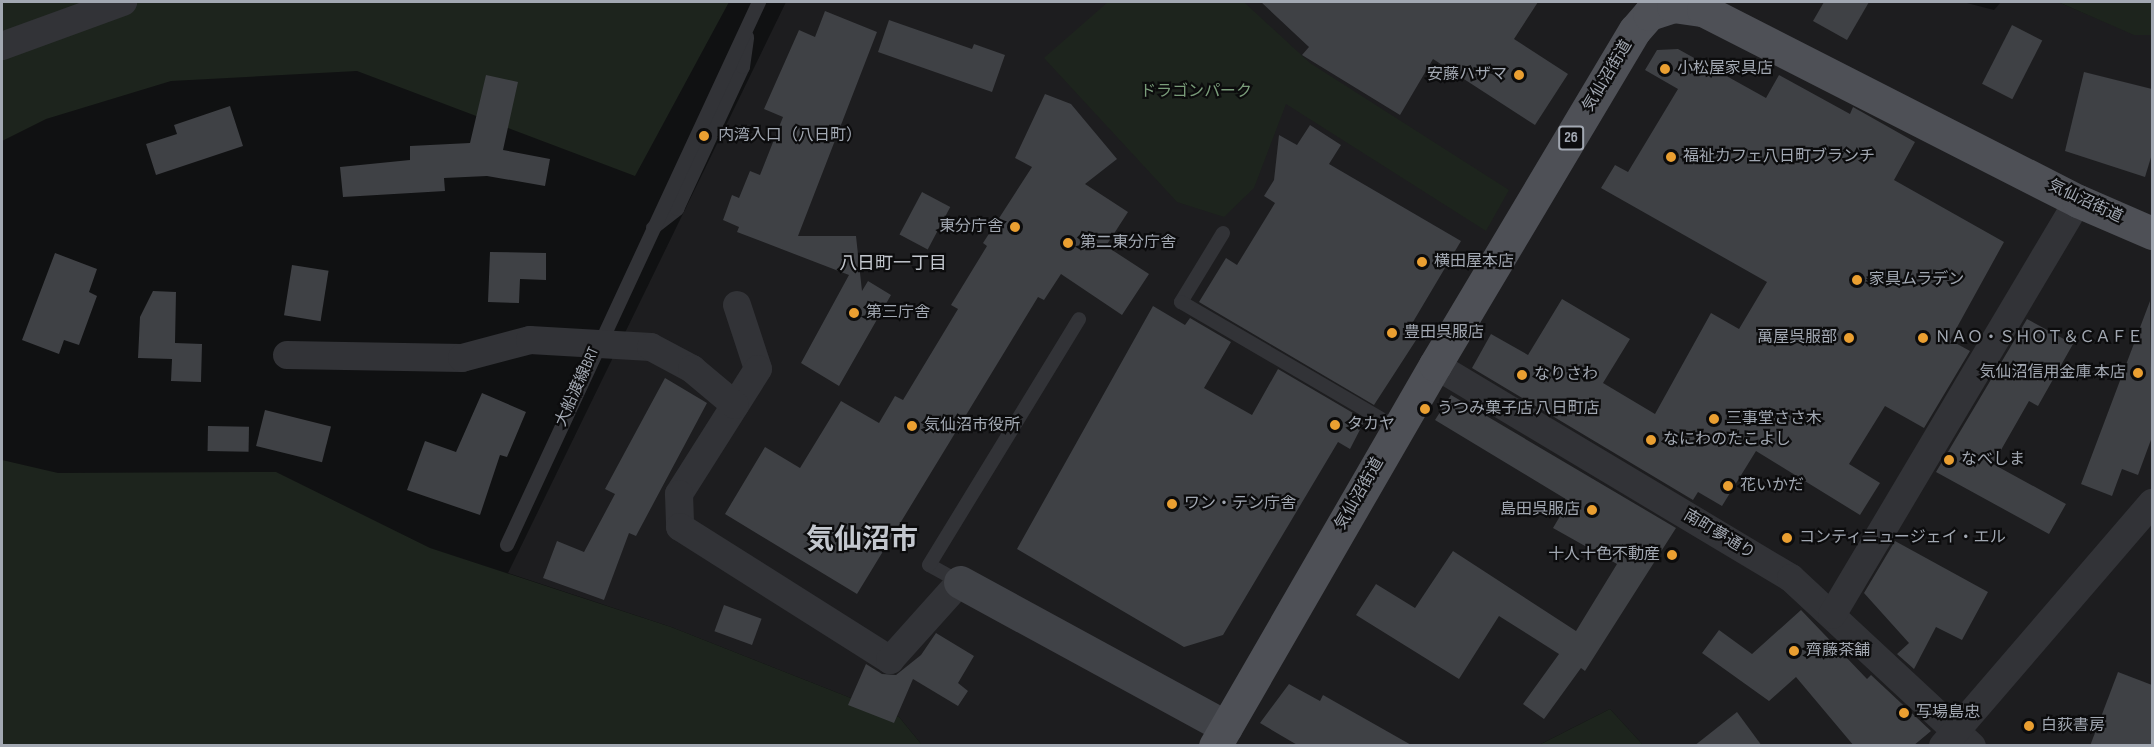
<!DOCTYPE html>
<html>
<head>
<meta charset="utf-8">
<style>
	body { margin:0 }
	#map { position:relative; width:2154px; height:747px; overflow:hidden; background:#101112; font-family:"Sofia Sans Condensed","Noto Sans JP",sans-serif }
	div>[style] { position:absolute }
	.built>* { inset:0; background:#1d1d1f }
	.green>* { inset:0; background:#1d241d }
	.building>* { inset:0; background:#3f4145; transform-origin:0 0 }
	.lane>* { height:14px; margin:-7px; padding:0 7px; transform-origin:7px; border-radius:7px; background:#323337 }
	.street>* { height:28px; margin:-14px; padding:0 14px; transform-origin:14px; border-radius:14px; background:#323337 }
	.secondary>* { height:33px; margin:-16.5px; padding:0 16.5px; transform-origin:16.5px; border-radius:16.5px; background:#404247 }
	.primary>* { height:33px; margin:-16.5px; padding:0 16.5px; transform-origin:16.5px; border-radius:16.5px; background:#4e5056 }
	.dots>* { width:16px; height:16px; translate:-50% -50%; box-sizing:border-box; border:3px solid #0c0c0d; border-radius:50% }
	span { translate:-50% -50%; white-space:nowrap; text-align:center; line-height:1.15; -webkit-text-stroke:4.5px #0c0c0d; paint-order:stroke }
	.shield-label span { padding:2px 4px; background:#0c0c0d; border:2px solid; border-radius:4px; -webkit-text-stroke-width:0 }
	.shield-label { font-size:15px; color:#a2a8b2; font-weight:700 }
	.poi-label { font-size:16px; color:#a2a8b2 }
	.left { translate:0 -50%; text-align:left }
	.right { translate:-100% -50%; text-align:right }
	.street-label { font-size:16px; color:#a2a8b2 }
	.park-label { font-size:16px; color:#7a9d7a }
	.neighbourhood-label { font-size:18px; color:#c3c7ce }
	.town-label { font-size:28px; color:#c3c7ce; font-weight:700 }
	.frame { position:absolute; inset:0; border:3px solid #a2a8b2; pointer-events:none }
</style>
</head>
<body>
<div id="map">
	<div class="built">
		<div style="clip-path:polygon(786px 2px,1963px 2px,1994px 10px,2001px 2px,2058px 2px,2129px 32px,2152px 33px,2152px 745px,1643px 745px,1610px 709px,1539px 745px,922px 745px,899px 717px,671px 627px,508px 573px)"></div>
	</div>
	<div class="green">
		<div style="clip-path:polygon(2px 2px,729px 2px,635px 176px,357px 71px,171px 81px,46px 119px,2px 141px)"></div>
		<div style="clip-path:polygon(1108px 2px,1244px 2px,1310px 63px,1509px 190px,1486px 231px,1286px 104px,1254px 188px,1224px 217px,1177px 202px,1044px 58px)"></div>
		<div style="clip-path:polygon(2058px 2px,2152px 2px,2152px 35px,2134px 35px)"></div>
		<div style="clip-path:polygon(2px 460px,58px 473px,276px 472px,430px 548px,671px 627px,899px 717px,922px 745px,2px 746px)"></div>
		<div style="clip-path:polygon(1610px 709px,1643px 745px,1539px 745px)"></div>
	</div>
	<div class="building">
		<div style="clip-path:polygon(1261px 2px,1538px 2px,1514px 39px,1568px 74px,1535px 125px,1433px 59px,1400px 115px,1302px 55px,1309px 47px)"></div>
		<div style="clip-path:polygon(1824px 2px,1869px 2px,1847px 40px,1813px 21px)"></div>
		<div style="clip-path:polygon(825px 11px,877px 32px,798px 236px,856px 236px,862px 291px,868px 281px,891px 295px,839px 386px,801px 363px,849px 275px,737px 232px,739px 227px,723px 220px,732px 195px,739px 198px,750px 171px,760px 175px,783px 117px,764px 109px,799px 30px,815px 37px)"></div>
		<div style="clip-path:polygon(889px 20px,972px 49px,974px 44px,1005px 55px,992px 92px,878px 52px)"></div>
		<div style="left:2012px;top:25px;width:34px;height:66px;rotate:27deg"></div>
		<div style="clip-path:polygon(1678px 49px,1766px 98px,1779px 75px,1850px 114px,1853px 107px,1915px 142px,1894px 180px,2004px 242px,1950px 340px,1970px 351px,1924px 428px,1885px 406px,1849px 464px,1880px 483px,1860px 515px,1756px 451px,1722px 506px,1698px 492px,1693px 500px,1472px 368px,1491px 334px,1528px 355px,1562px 299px,1630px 339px,1603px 383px,1655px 414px,1711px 313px,1739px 329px,1767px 282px,1601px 188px,1615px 165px,1628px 172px,1678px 89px,1645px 70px,1657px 50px)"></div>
		<div style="clip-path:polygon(2084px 72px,2152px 89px,2152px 154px,2145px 177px,2065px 151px)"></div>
		<div style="clip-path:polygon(486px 75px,518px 82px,503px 150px,550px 159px,545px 186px,487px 176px,444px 178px,445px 191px,343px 197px,340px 167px,410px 160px,410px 146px,470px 143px)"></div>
		<div style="clip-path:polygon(1045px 94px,1071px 104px,1117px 159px,1085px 184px,1128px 212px,1106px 246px,1149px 274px,1122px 315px,1061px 274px,1044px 300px,1038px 297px,857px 594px,725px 514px,765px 447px,800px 468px,841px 401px,879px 423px,895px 396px,903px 400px,958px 309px,951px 305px,987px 246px,983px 243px,1032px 167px,1015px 158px)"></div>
		<div style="clip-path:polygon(230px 106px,243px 146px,156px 175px,146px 144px,177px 134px,174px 125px)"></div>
		<div style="clip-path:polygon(1310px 125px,1341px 145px,1329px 164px,1461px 241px,1410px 327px,1420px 334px,1374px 405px,1199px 302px,1226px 258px,1237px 265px,1275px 203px,1264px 196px,1274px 180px,1279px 135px,1297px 145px)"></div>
		<div style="left:922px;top:192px;width:32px;height:48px;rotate:28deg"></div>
		<div style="clip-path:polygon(490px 252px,546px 253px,546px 280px,520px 279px,519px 303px,488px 302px)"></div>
		<div style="clip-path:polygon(55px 253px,97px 269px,89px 292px,97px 296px,79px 345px,64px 340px,59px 354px,22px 340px)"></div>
		<div style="left:292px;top:265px;width:37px;height:51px;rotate:9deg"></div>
		<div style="clip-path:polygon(153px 291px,176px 292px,175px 343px,202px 344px,201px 382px,171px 381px,172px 359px,138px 358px,140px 317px)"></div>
		<div style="clip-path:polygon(2150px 301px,2152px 437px,2138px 475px,2122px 469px,2112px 496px,2081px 484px)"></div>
		<div style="clip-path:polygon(1153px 306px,1185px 325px,1190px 318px,1231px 342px,1204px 388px,1252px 415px,1278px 369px,1365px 420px,1350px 449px,1338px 442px,1223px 635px,1184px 647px,1017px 549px)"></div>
		<div style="clip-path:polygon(2027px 319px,2073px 344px,2038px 406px,2029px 401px,1993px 464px,2066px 504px,2049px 534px,1936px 472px)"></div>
		<div style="clip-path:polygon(665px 378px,707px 403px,636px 536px,629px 533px,604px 600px,543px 578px,557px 541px,584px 552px,615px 494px,605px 489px)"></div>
		<div style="clip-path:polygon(482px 393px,526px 412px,507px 457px,500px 455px,480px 515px,407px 490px,425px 441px,456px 452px)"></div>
		<div style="clip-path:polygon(1451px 395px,1676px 528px,1585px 671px,1581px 668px,1544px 719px,1523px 704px,1559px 654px,1499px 616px,1459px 679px,1356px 615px,1376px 584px,1415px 608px,1453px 551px,1576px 631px,1617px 564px,1553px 528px,1569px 501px,1435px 420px)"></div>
		<div style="left:265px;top:410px;width:68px;height:37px;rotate:14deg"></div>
		<div style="left:208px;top:426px;width:41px;height:25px;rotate:1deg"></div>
		<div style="clip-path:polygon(1895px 541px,1988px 592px,1962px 640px,1936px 627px,1914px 669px,1897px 654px,1909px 643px,1864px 593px)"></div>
		<div style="left:724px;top:605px;width:40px;height:28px;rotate:20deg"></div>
		<div style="clip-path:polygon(1801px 610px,1867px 679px,1871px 675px,1931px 731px,1913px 746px,1854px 746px,1796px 677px,1769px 701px,1702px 653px,1719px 630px,1752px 654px)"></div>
		<div style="clip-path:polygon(936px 633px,974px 656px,958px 683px,968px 691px,958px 706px,913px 679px,894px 723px,848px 705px,866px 664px,882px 674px,896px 675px,921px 655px)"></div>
		<div style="clip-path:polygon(2118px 672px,2152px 685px,2152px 746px,2090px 746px)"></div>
		<div style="clip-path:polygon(1289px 684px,1320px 701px,1323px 695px,1413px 746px,1299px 746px,1260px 723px)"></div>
		<div style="clip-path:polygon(1737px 712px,1762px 746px,1694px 746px)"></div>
	</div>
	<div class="lane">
		<div style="left:653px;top:228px;width:31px;rotate:-38deg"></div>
		<div style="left:677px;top:209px;width:157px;rotate:-65.1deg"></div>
		<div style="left:743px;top:67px;width:30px;rotate:-82deg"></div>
		<div style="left:1223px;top:233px;width:81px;rotate:121.3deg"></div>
		<div style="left:1181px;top:302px;width:251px;rotate:30.3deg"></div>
		<div style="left:507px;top:545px;width:599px;rotate:-65.1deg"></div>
		<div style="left:960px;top:582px;width:35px;rotate:-151deg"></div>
		<div style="left:929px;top:565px;width:288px;rotate:-58.6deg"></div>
	</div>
	<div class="street">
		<div style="left:2px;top:46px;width:129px;rotate:-20deg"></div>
		<div style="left:737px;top:305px;width:67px;rotate:71.8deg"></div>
		<div style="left:758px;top:369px;width:148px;rotate:122.3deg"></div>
		<div style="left:679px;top:494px;width:33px;rotate:88deg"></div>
		<div style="left:680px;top:527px;width:249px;rotate:32.3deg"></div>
		<div style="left:890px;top:660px;width:105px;rotate:-48.1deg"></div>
		<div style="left:287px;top:355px;width:175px;rotate:1deg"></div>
		<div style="left:462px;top:358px;width:70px;rotate:-14.8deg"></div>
		<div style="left:530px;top:340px;width:121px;rotate:3.3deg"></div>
		<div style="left:651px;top:347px;width:47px;rotate:28.2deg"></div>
		<div style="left:692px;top:369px;width:56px;rotate:39.9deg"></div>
		<div style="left:1435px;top:365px;width:415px;rotate:30.9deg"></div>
		<div style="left:1791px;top:578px;width:247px;rotate:42.9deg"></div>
		<div style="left:1832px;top:615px;width:482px;rotate:-59.3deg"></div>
		<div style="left:1943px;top:746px;width:321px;rotate:-49.3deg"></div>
	</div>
	<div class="secondary">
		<div style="left:960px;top:582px;width:303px;rotate:28.6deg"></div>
	</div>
	<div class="primary">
		<div style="left:1215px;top:746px;width:440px;rotate:-60deg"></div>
		<div style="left:1435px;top:365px;width:390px;rotate:-59.2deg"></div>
		<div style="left:1635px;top:30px;width:21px;rotate:-49deg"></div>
		<div style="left:1649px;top:14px;width:25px;rotate:-18deg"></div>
		<div style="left:1673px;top:6px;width:30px;rotate:8deg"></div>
		<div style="left:1703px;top:10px;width:421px;rotate:27deg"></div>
		<div style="left:2078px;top:201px;width:81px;rotate:23.4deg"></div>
	</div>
	<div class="dots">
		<div style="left:1665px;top:69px;background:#ea9f31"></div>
		<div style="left:1519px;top:75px;background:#ea9f31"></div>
		<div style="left:704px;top:136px;background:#ea9f31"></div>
		<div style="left:1671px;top:157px;background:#ea9f31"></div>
		<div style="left:1015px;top:227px;background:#ea9f31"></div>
		<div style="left:1068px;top:243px;background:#ea9f31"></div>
		<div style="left:1422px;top:262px;background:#ea9f31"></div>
		<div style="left:1857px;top:280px;background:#ea9f31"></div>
		<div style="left:854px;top:313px;background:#ea9f31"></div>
		<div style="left:1392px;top:333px;background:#ea9f31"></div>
		<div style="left:1849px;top:338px;background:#ea9f31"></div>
		<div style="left:1923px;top:338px;background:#ea9f31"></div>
		<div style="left:2138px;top:373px;background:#ea9f31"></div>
		<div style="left:1522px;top:375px;background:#ea9f31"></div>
		<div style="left:1425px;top:409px;background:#ea9f31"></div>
		<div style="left:1714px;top:419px;background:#ea9f31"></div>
		<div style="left:1335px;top:425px;background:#ea9f31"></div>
		<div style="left:912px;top:426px;background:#ea9f31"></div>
		<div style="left:1651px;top:440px;background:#ea9f31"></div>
		<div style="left:1949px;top:460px;background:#ea9f31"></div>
		<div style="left:1728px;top:486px;background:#ea9f31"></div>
		<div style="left:1172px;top:504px;background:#ea9f31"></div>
		<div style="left:1592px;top:510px;background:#ea9f31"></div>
		<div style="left:1787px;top:538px;background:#ea9f31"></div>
		<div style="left:1672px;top:555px;background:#ea9f31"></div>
		<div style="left:1794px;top:651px;background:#ea9f31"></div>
		<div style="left:1904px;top:713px;background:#ea9f31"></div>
		<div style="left:2029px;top:726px;background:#ea9f31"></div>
	</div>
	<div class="shield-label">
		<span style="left:1571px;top:138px">26</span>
	</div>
	<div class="poi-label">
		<span class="left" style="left:1677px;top:69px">小松屋家具店</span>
		<span class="right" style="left:1507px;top:75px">安藤ハザマ</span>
		<span class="left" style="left:718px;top:136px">内湾入口（八日町）</span>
		<span class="left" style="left:1683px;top:157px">福祉カフェ八日町ブランチ</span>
		<span class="right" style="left:1003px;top:227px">東分庁舎</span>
		<span class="left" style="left:1080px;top:243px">第二東分庁舎</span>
		<span class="left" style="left:1434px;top:262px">横田屋本店</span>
		<span class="left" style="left:1869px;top:280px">家具ムラデン</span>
		<span class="left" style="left:866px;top:313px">第三庁舎</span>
		<span class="left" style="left:1404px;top:333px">豊田呉服店</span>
		<span class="right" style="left:1837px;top:338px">萬屋呉服部</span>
		<span class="left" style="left:1935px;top:338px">ＮＡＯ・ＳＨＯＴ＆ＣＡＦＥ</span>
		<span class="right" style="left:2126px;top:373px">気仙沼信用金庫 本店</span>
		<span class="left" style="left:1534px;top:375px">なりさわ</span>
		<span class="left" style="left:1437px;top:409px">うつみ菓子店 八日町店</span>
		<span class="left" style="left:1726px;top:419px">三事堂ささ木</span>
		<span class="left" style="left:1347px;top:425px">タカヤ</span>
		<span class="left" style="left:924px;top:426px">気仙沼市役所</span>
		<span class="left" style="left:1663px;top:440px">なにわのたこよし</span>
		<span class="left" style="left:1961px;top:460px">なべしま</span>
		<span class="left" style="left:1740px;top:486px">花いかだ</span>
		<span class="left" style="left:1184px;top:504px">ワン・テン庁舎</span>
		<span class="right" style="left:1580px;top:510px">島田呉服店</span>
		<span class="left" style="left:1799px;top:538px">コンティニュージェイ・エル</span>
		<span class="right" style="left:1660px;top:555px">十人十色不動産</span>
		<span class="left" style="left:1806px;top:651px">齊藤茶舗</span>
		<span class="left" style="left:1916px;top:713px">写場島忠</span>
		<span class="left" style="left:2041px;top:726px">白荻書房</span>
	</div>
	<div class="street-label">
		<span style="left:1608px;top:76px;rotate:-59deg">気仙沼街道</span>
		<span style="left:2085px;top:202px;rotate:25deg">気仙沼街道</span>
		<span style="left:578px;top:387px;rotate:-66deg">大船渡線BRT</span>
		<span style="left:1360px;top:494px;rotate:-60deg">気仙沼街道</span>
		<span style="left:1719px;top:535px;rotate:31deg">南町夢通り</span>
	</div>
	<div class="park-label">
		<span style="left:1196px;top:92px">ドラゴンパーク</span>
	</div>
	<div class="neighbourhood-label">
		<span style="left:893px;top:264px">八日町一丁目</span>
	</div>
	<div class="town-label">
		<span style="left:862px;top:540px">気仙沼市</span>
	</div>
	<div class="frame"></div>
</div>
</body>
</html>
